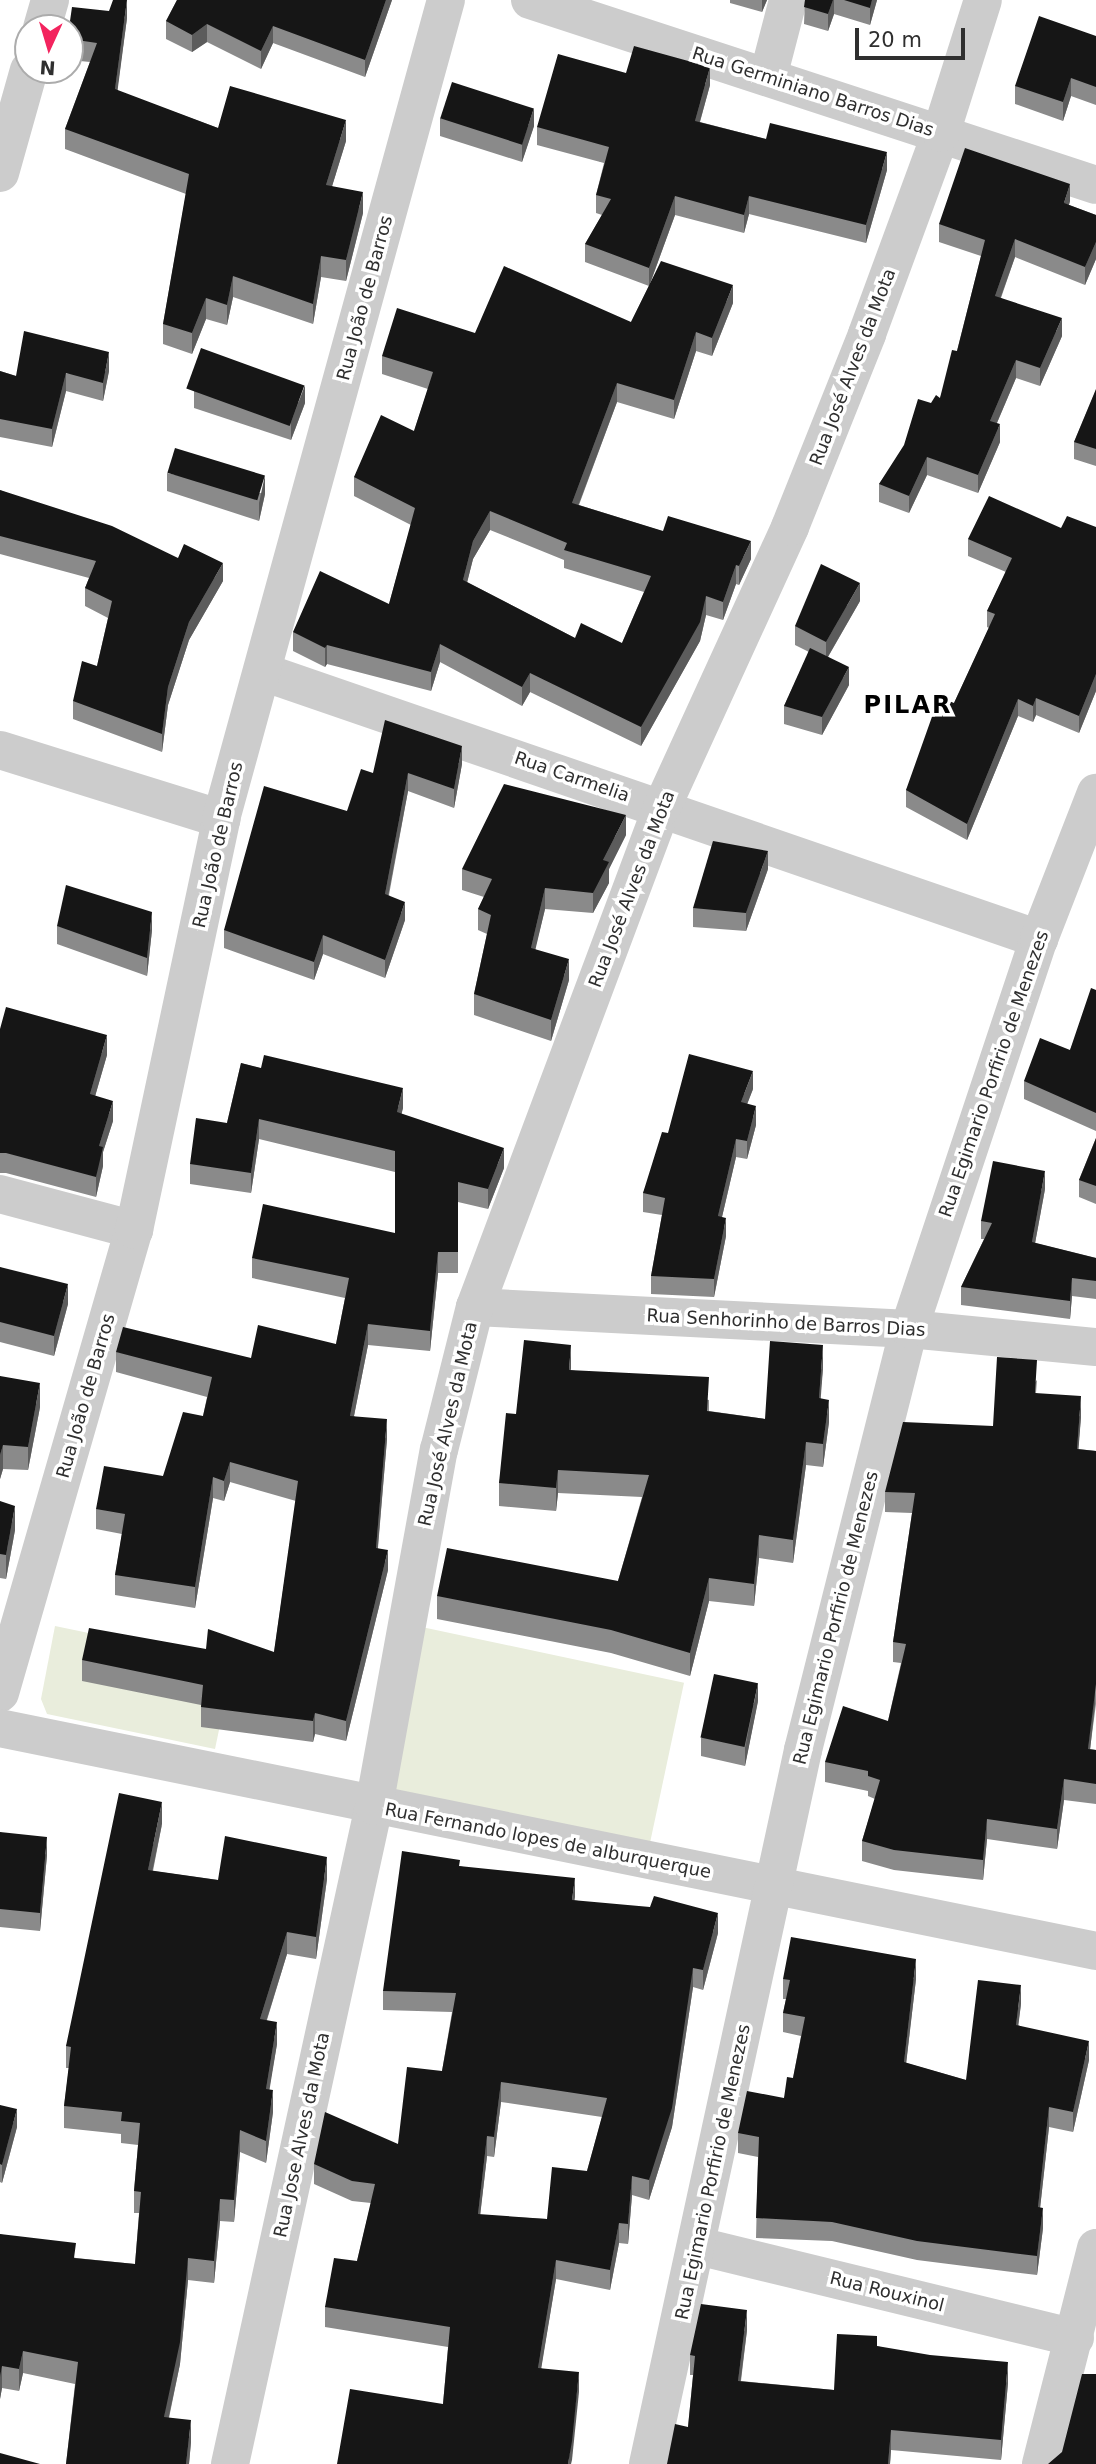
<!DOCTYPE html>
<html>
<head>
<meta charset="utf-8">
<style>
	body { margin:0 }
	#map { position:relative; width:1096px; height:2464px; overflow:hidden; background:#fff; font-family:"DejaVu Sans",sans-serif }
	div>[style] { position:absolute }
	.green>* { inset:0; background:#e9eddc; transform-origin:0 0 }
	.minor>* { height:38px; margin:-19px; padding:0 19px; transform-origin:19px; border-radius:19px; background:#ccc }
	.wall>* { inset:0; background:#8a8a8a }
	.shaded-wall>* { inset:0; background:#5c5c5c }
	.building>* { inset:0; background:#161616; transform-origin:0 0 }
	span { translate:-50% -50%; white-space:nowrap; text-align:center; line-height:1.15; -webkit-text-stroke:7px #fff; paint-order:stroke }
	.street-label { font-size:18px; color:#2f2f2f }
	.district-label { font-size:24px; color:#000; font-weight:700; letter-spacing:2px }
	.north { position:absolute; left:14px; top:14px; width:70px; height:70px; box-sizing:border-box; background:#fff; border:2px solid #acacac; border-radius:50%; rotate:184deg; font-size:19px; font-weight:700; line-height:28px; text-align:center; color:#2f2f2f }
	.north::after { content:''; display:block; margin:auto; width:24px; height:32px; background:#f3245e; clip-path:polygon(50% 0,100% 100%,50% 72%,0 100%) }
	.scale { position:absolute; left:855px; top:28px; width:110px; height:32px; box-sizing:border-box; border:4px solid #2f2f2f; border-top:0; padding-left:9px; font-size:21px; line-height:24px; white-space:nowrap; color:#2f2f2f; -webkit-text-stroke:5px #fff; paint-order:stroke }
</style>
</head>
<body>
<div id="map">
	<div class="green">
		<div style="clip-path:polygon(55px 1626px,233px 1663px,215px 1749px,47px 1714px,41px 1699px)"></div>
		<div style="left:417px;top:1626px;width:273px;height:171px;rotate:12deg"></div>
	</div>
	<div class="minor">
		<div style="left:530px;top:0;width:595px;rotate:18.1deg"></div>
		<div style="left:42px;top:28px;width:29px;rotate:-74deg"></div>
		<div style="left:768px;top:77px;width:80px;rotate:-75.4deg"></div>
		<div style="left:0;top:173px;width:107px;rotate:-74.3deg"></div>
		<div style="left:263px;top:672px;width:821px;rotate:18.99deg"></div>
		<div style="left:0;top:750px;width:232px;rotate:17.3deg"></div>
		<div style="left:0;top:1194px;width:139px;rotate:15deg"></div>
		<div style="left:475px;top:1307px;width:435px;rotate:2.9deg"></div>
		<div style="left:909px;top:1329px;width:188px;rotate:5.5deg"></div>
		<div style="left:0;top:1693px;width:482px;rotate:-73.9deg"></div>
		<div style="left:134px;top:1230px;width:420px;rotate:-78deg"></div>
		<div style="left:221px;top:819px;width:849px;rotate:-74.64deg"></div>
		<div style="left:0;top:1728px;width:1118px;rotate:11.5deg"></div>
		<div style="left:698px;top:2246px;width:388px;rotate:13.7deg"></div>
		<div style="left:230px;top:2464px;width:674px;rotate:-77.66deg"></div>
		<div style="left:374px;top:1806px;width:362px;rotate:-79.7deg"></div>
		<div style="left:439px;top:1450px;width:147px;rotate:-75.9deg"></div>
		<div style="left:475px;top:1307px;width:534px;rotate:-69.49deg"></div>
		<div style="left:662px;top:807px;width:308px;rotate:-65.4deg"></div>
		<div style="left:790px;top:527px;width:208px;rotate:-68.2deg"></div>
		<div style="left:867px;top:334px;width:214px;rotate:-69.8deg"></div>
		<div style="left:941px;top:133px;width:139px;rotate:-72.5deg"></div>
		<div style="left:648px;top:2464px;width:731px;rotate:-77.75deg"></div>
		<div style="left:803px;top:1750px;width:434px;rotate:-75.9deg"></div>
		<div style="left:909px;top:1329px;width:411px;rotate:-71.6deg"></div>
		<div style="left:1039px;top:939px;width:157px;rotate:-68.7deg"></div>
		<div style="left:1041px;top:2464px;width:223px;rotate:-75.7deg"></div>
	</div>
	<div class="wall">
		<div style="clip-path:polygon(177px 0,392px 0,365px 77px,273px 43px,261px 69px,207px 42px,192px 52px,166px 39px,166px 21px)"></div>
		<div style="clip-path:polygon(730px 0,767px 0,762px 12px,730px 3px)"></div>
		<div style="clip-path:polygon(805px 0,877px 0,870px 25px,834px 14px,828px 31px,804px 24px)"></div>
		<div style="clip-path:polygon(127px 18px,117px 91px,218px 128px,346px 141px,332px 186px,363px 213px,346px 281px,321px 277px,313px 324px,233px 297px,227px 325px,206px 319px,192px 354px,163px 344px,163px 324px,186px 194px,65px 149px,65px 129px,90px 62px,70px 60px,70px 28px)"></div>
		<div style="clip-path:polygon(1096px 36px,1096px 105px,1071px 96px,1063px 121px,1015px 104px,1015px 86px)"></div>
		<div style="clip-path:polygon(evenodd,626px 73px,710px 85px,700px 122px,887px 170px,866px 243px,749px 214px,744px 233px,675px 215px,650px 284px,733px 303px,712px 356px,696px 351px,674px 419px,617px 402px,579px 505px,751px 559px,739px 585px,736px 584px,723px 620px,706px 615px,700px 641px,641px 746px,530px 692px,522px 706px,440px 662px,431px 691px,327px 664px,325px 667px,293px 651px,293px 632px,389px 604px,411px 525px,354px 496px,354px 477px,414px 431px,428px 389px,382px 374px,382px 356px,475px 333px,631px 322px,649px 286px,585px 262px,585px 244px,602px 215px,596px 213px,596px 195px,604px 163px,537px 145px,537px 127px,626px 73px,490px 530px,564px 560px,564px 568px,644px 592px,622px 643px,575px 638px,467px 582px,473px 559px,490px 530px)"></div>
		<div style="clip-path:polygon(440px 118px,534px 126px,522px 162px,440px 136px)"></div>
		<div style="clip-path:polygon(1070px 201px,1069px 205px,1096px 215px,1096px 259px,1085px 285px,1015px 257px,1001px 298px,1062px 336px,1040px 386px,1016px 378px,997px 423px,1000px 442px,978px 493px,927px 475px,909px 513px,879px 502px,879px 484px,940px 398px,957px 351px,981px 256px,939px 242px,939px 224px)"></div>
		<div style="clip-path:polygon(0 371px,16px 376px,109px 371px,103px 401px,66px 391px,52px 447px,0 437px)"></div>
		<div style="clip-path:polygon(1096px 371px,1096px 466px,1074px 459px,1074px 442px,1096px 390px)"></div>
		<div style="clip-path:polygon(194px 390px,305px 403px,291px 440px,194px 408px)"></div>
		<div style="clip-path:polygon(167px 473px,265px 494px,259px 521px,167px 491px)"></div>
		<div style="clip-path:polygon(0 490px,223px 581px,189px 640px,168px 705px,162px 752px,73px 719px,73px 701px,97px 666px,108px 618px,85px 606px,85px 588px,89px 578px,0 554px)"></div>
		<div style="clip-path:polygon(1096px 527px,1096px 691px,1079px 733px,1036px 715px,1033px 722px,1018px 716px,967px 840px,906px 807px,906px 790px,954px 703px,989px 628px,987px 627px,987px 611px,1006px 572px,968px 556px,968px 539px,1061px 528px)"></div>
		<div style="clip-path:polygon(860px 601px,828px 657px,849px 685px,822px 735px,784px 724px,784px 706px,809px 652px,795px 645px,795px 626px)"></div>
		<div style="clip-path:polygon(462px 764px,454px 808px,408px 791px,389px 895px,405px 920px,385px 978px,323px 954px,314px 980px,224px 948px,224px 930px,347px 811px,373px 773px)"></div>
		<div style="clip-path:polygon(626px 835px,609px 869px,609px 883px,593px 913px,545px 909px,535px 949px,569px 980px,551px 1041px,474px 1015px,474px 994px,487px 934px,478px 930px,478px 909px,484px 897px,462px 890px,462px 869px)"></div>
		<div style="clip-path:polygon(768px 869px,746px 931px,693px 927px,693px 908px)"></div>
		<div style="clip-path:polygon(57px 926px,152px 930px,147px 976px,57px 944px)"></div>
		<div style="clip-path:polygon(1096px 990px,1096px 1131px,1024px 1099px,1024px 1081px,1070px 1050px)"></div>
		<div style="clip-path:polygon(0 1029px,107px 1055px,95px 1096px,113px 1121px,103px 1152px,103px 1166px,96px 1197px,6px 1173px,0 1173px)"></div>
		<div style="clip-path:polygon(241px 1063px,403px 1108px,401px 1114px,504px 1168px,488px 1209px,458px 1202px,458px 1273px,438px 1273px,430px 1351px,368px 1345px,354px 1416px,387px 1439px,378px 1548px,388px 1570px,346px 1741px,315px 1734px,313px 1742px,201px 1727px,201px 1705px,82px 1681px,82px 1660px,206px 1649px,274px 1652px,296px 1501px,230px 1482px,224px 1501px,213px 1498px,195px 1608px,115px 1595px,115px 1575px,122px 1534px,96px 1529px,96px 1509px,163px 1476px,203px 1416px,207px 1397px,116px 1372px,116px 1352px,251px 1358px,336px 1344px,345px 1298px,252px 1278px,252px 1258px,395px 1233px,395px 1172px,259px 1139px,251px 1193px,190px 1184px,190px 1164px,227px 1123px)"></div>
		<div style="clip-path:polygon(753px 1089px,747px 1104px,756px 1125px,747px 1159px,736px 1157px,722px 1217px,726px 1236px,714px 1297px,651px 1294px,651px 1276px,662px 1215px,643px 1212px,643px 1193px,668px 1133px)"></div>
		<div style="clip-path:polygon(1096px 1138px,1096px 1204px,1079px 1197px,1079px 1180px)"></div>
		<div style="clip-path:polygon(1045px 1189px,1035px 1243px,1096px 1258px,1096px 1299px,1072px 1296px,1070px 1319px,961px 1305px,961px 1287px,984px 1239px,981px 1239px,981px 1221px)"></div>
		<div style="clip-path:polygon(0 1267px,68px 1304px,54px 1356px,0 1342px)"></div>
		<div style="clip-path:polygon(823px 1368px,820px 1398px,829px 1422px,823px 1467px,806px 1465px,793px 1563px,759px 1558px,754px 1606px,709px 1601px,690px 1676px,611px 1653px,437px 1619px,437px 1596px,618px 1581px,642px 1497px,558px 1493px,556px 1511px,499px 1506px,499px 1483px,516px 1414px,571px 1370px,709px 1400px,709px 1411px,765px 1419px)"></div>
		<div style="clip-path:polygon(0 1376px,40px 1407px,28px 1470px,3px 1469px,0 1479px)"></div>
		<div style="clip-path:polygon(1037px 1380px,1036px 1393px,1081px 1417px,1078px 1449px,1096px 1451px,1096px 1704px,1090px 1749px,1096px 1750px,1096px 1804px,1064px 1800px,1057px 1849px,987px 1839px,983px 1880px,894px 1870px,862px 1861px,862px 1841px,875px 1799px,868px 1796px,868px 1791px,825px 1782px,825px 1762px,888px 1721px,901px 1663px,893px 1662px,893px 1642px,912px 1513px,885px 1512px,885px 1492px,993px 1426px)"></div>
		<div style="clip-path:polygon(0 1501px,15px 1530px,6px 1579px,0 1578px)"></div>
		<div style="clip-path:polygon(758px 1701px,745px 1766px,701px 1756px,701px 1738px)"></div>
		<div style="clip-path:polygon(162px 1824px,153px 1871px,218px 1880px,327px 1879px,316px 1959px,287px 1954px,267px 2020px,277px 2044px,269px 2089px,273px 2112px,266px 2163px,240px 2152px,234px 2222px,220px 2221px,214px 2283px,188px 2280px,180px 2364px,169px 2418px,191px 2442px,189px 2464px,66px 2464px,75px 2384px,23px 2373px,19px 2391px,2px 2388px,0 2399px,0 2234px,76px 2258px,135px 2264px,139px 2213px,134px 2213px,134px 2191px,138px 2145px,121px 2143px,121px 2134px,64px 2128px,64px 2106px,69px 2068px,66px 2068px,66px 2046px)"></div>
		<div style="clip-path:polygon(0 1832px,47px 1855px,40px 1931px,0 1927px)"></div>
		<div style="clip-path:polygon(evenodd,460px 1866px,574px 1900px,718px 1933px,703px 1990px,693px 1987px,672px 2127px,649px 2200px,632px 2195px,628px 2244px,619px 2243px,610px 2290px,556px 2279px,541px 2368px,579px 2392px,443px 2404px,448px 2347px,325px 2327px,325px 2307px,357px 2261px,371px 2203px,352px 2201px,314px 2184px,314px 2164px,398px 2144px,442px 2071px,452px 2012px,383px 2010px,383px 1991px,460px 1866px,501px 2102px,602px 2117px,587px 2171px,547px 2219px,480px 2215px,487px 2156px,494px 2157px,501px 2102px)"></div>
		<div style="clip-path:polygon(783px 1979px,916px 1979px,906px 2063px,966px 2080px,1021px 2004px,1018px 2025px,1089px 2060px,1073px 2132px,1049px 2127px,1040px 2208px,1043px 2228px,1037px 2275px,917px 2260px,832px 2241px,756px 2238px,758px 2157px,738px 2153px,738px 2133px,784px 2098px,793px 2078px,801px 2036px,783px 2032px,783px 2013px,786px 1999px,783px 1999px)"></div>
		<div style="clip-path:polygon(0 2105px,17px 2127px,2px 2183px,0 2182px)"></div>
		<div style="clip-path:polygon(747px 2330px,741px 2381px,834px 2390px,877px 2346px,1008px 2383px,1001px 2460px,891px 2450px,890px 2464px,667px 2464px,688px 2427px,693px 2375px,690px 2375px,690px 2355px)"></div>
	</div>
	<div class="shaded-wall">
		<div style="clip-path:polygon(127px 0,127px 18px,115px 110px,115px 89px)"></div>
		<div style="clip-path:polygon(386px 0,392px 0,365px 77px,365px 60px)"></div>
		<div style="clip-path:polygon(762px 0,767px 0,762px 12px)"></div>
		<div style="clip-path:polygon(833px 0,834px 0,834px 14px,828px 31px,828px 14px)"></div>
		<div style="clip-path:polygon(872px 0,877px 0,870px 25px,870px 8px)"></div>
		<div style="clip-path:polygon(207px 24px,207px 42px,192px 52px,192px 35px)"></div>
		<div style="clip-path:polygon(273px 26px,273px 43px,261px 69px,261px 51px)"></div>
		<div style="clip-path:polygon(710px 67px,710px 85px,695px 139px,695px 121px)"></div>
		<div style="clip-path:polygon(1071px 78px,1071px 96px,1063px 121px,1063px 102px)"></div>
		<div style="clip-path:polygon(534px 108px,534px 126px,522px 162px,522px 144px)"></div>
		<div style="clip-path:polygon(346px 120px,346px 141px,326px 206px,326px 185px)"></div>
		<div style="clip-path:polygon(887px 152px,887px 170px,866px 243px,866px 225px)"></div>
		<div style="clip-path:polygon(1070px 184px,1070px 201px,1064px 220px,1064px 203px)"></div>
		<div style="clip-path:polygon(363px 192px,363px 213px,346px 281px,346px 260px)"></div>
		<div style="clip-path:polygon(675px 196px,675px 215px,649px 286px,649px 268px)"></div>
		<div style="clip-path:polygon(749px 196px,749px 214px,744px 233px,744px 215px)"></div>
		<div style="clip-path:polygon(1015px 239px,1015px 257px,995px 313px,995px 296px)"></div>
		<div style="clip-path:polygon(1096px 242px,1096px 259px,1085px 285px,1085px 267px)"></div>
		<div style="clip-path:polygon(321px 256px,321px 277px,313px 324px,313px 304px)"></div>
		<div style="clip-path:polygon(233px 276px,233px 297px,227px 325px,227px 305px)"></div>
		<div style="clip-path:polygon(733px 285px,733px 303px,712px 356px,712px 338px)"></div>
		<div style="clip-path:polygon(206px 298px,206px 319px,192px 354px,192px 333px)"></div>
		<div style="clip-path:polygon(1062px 318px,1062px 336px,1040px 386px,1040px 368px)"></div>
		<div style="clip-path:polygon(696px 332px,696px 351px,674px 419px,674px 400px)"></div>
		<div style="clip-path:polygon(109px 352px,109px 371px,103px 401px,103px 383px)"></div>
		<div style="clip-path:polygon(1016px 360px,1016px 378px,990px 439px,990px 421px)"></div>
		<div style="clip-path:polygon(66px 373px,66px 391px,52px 447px,52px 429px)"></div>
		<div style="clip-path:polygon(617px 383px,617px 402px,572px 522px,572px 503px)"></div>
		<div style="clip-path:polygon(305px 385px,305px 403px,291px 440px,291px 422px)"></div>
		<div style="clip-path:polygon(1000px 424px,1000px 442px,978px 493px,978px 475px)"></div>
		<div style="clip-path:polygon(927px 457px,927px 475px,909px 513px,909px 496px)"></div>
		<div style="clip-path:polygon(265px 475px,265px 494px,259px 521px,259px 503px)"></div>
		<div style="clip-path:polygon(490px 511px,490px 530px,473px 559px,463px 599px,463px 580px,473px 541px)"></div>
		<div style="clip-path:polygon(751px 541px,751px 559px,739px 585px,739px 566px)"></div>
		<div style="clip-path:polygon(223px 563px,223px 581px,189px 640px,168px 705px,162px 752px,162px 734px,168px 687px,189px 622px)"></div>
		<div style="clip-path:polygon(736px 565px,736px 584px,723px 620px,723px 602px)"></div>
		<div style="clip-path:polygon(860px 583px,860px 601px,826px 660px,826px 642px)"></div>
		<div style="clip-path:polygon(706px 596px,706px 615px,700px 641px,641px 746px,641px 727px)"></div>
		<div style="clip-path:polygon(440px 644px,440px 662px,431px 691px,431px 672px)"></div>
		<div style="clip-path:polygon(327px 645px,327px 664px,325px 667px,325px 648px)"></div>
		<div style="clip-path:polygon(849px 667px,849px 685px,822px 735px,822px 717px)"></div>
		<div style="clip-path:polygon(530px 673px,530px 692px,522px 706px,522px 687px)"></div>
		<div style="clip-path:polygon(1096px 674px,1096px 691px,1079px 733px,1079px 716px)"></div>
		<div style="clip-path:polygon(1036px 698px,1036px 715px,1033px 722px,1033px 706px)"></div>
		<div style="clip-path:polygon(1018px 699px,1018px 716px,967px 840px,967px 824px)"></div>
		<div style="clip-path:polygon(462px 746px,462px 764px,454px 808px,454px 789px)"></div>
		<div style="clip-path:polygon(408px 773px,408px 791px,385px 912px,385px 894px)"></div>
		<div style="clip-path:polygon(626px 815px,626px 835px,609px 869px,609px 883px,593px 913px,593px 893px,603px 860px)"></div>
		<div style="clip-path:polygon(768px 851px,768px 869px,746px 931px,746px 913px)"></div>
		<div style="clip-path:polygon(545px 888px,545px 909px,531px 968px,531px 948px)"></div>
		<div style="clip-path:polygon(405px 902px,405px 920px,385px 978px,385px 960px)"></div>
		<div style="clip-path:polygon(152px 912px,152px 930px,147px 976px,147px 958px)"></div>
		<div style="clip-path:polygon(323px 935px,323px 954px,314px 980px,314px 962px)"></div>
		<div style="clip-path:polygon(569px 959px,569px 980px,551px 1041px,551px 1020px)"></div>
		<div style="clip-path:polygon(107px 1035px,107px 1055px,90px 1114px,90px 1094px)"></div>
		<div style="clip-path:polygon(753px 1071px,753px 1089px,741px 1120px,741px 1102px)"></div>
		<div style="clip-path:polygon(403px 1088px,403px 1108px,397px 1133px,397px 1112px)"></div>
		<div style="clip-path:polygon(113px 1101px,113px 1121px,103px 1152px,103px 1166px,96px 1197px,96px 1177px,99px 1146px)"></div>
		<div style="clip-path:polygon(756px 1106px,756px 1125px,747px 1159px,747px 1141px)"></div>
		<div style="clip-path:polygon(259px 1119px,259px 1139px,251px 1193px,251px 1173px)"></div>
		<div style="clip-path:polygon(736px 1139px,736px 1157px,718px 1234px,718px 1216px)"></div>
		<div style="clip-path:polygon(504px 1148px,504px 1168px,488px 1209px,488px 1189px)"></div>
		<div style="clip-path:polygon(1045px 1171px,1045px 1189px,1032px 1260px,1032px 1242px)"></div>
		<div style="clip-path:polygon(726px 1218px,726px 1236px,714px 1297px,714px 1279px)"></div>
		<div style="clip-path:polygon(438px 1252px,438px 1273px,430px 1351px,430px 1331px)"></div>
		<div style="clip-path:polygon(1072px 1278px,1072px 1296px,1070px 1319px,1070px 1301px)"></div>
		<div style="clip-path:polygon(68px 1284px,68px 1304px,54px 1356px,54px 1336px)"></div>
		<div style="clip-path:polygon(368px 1324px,368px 1345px,350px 1436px,350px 1416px)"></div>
		<div style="clip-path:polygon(571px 1345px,571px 1368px,569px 1393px,569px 1370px)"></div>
		<div style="clip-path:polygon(823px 1345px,823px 1368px,819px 1421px,819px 1398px)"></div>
		<div style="clip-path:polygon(40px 1383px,40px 1407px,28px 1470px,28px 1447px)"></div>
		<div style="clip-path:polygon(1081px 1396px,1081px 1417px,1077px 1469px,1077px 1449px)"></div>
		<div style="clip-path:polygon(829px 1400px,829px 1422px,823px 1467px,823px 1444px)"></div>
		<div style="clip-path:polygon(387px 1419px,387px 1439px,376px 1568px,376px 1548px)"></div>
		<div style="clip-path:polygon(806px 1442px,806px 1465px,793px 1563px,793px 1540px)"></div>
		<div style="clip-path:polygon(3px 1445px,3px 1469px,0 1479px,0 1455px)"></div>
		<div style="clip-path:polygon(230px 1462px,230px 1482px,224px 1501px,224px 1481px)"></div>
		<div style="clip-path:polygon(558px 1470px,558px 1493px,556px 1511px,556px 1488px)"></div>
		<div style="clip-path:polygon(213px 1477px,213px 1498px,195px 1608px,195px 1587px)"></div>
		<div style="clip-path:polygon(15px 1506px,15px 1530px,6px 1579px,6px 1555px)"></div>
		<div style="clip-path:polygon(759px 1535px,759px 1558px,754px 1606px,754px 1584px)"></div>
		<div style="clip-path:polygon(388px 1550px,388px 1570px,346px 1741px,346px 1721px)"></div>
		<div style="clip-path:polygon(709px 1578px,709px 1601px,690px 1676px,690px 1653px)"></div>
		<div style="clip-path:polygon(758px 1683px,758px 1701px,745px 1766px,745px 1748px)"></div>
		<div style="clip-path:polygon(1095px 1684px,1095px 1704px,1088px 1769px,1088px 1749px)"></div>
		<div style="clip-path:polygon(315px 1713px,315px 1734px,313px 1742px,313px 1721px)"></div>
		<div style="clip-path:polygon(1064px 1779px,1064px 1800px,1057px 1849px,1057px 1829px)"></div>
		<div style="clip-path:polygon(162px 1802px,162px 1824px,148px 1892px,148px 1870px)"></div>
		<div style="clip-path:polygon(987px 1819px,987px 1839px,983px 1880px,983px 1860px)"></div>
		<div style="clip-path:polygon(47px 1837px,47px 1855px,40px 1931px,40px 1913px)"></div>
		<div style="clip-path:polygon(327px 1857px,327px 1879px,316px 1959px,316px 1937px)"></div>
		<div style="clip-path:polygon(575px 1878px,575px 1897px,572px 1919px,572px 1900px)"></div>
		<div style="clip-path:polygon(718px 1913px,718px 1933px,703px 1990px,703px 1970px)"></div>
		<div style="clip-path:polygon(287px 1932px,287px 1954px,260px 2041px,260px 2019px)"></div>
		<div style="clip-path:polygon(916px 1959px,916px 1979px,904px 2082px,904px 2062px)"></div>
		<div style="clip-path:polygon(693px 1968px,693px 1987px,672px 2127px,649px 2200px,649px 2180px)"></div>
		<div style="clip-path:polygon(1021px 1985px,1021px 2004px,1016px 2044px,1016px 2025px)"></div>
		<div style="clip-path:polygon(277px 2022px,277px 2044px,266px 2111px,266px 2089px)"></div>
		<div style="clip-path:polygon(1089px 2041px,1089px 2060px,1073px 2132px,1073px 2112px)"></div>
		<div style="clip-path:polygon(501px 2082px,501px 2102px,494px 2157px,494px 2137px)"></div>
		<div style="clip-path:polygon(273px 2090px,273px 2112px,266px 2163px,266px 2141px)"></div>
		<div style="clip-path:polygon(1049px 2107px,1049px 2127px,1038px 2227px,1038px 2207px)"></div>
		<div style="clip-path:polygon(17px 2109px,17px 2127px,2px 2183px,2px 2165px)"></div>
		<div style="clip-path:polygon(240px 2130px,240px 2152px,234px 2222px,234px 2200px)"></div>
		<div style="clip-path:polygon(487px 2136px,487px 2156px,478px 2234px,478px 2214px)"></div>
		<div style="clip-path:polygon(632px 2176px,632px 2195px,628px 2244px,628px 2224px)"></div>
		<div style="clip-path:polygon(220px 2199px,220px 2221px,214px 2283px,214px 2261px)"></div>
		<div style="clip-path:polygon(1043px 2208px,1043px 2228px,1037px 2275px,1037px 2256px)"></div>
		<div style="clip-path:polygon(619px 2223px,619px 2243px,610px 2290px,610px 2270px)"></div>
		<div style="clip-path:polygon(188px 2258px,188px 2280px,180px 2364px,164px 2439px,164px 2417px)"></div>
		<div style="clip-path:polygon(556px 2260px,556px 2279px,538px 2388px,538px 2368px)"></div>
		<div style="clip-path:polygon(747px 2310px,747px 2330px,738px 2401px,738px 2381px)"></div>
		<div style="clip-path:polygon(23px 2351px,23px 2373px,19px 2391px,19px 2369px)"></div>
		<div style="clip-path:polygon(1008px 2362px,1008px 2383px,1001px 2460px,1001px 2440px)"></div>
		<div style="clip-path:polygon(2px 2366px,2px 2388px,0 2399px,0 2377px)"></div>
		<div style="clip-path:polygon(579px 2372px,579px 2392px,572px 2460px,571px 2464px,568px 2464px)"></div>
		<div style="clip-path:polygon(191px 2420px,191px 2442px,189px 2464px,186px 2464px)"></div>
		<div style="clip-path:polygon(891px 2430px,891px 2450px,890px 2464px,888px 2464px)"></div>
	</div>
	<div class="building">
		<div style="clip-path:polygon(113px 0,127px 0,115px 89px,218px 128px,230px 86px,346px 120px,326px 185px,363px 192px,346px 260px,321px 256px,313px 304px,233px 276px,227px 305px,206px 298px,192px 333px,163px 324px,189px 174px,65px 129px,97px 43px,70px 39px,70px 28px,69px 28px,72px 7px,109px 11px)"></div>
		<div style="clip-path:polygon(177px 0,386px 0,365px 60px,273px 26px,261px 51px,207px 24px,192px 35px,166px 21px)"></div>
		<div style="clip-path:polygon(805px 0,833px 0,828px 14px,804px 7px)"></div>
		<div style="clip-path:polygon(844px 0,872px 0,870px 8px)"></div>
		<div style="clip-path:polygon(1039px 16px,1096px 36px,1096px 87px,1071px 78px,1063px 102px,1015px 86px)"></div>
		<div style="clip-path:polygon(634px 46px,710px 67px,695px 121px,766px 139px,770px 123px,887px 152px,866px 225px,749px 196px,744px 215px,675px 196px,649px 268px,585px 244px,611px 199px,596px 195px,609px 147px,537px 127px,558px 54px,626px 73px)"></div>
		<div style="left:452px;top:82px;width:86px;height:38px;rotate:18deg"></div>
		<div style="clip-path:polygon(965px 148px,1070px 184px,1064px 203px,1096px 215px,1096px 242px,1085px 267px,1015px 239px,995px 296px,1062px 318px,1040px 368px,1016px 360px,990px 421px,1000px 424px,978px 475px,927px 457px,909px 496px,879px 484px,904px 445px,918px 399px,931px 403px,936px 395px,940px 398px,952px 350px,957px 351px,985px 240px,939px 224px)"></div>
		<div style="clip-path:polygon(evenodd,661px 261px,733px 285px,712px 338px,696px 332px,674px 400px,617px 383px,572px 503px,663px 531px,668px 516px,751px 541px,739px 566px,736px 565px,723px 602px,706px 596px,700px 622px,641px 727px,530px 673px,522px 687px,440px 644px,431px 672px,327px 645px,325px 648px,293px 632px,320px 571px,389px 604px,415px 508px,354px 477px,381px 415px,414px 431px,433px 372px,382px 356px,397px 308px,475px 333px,504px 266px,631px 322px,661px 261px,490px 511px,567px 543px,564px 550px,651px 576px,622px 643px,581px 623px,575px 638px,463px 580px,473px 541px,490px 511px)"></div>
		<div style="clip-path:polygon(24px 331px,109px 352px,103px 383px,66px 373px,52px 429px,0 419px,0 371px,16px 376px)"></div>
		<div style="left:201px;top:348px;width:110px;height:43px;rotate:20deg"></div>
		<div style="clip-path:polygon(1096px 389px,1096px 449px,1074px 442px)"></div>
		<div style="left:175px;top:448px;width:94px;height:26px;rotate:17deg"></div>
		<div style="clip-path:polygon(0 490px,112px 526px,178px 558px,184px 544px,223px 563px,189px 622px,168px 687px,162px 734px,73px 701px,82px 661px,97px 666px,112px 601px,85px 588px,96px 561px,0 536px)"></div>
		<div style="clip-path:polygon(989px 496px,1061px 528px,1067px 516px,1096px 527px,1096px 674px,1079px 716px,1036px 698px,1033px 706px,1018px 699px,967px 824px,906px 790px,939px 697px,954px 703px,995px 614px,987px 611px,1012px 558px,968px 539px)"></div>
		<div style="clip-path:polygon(821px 564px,860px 583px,826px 642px,795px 626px)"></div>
		<div style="clip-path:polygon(810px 648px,849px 667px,822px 717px,784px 706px)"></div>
		<div style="clip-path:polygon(385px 720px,462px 746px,454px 789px,408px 773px,385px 894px,405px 902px,385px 960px,323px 935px,314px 962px,224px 930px,264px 786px,347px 811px,361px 769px,373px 773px)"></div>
		<div style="clip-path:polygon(504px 784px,626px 815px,603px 860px,609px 862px,593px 893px,545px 888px,531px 948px,569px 959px,551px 1020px,474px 994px,491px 915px,478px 909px,492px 879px,462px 869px)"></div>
		<div style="clip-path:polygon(713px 841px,768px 851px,746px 913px,693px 908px)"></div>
		<div style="clip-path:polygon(66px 885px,152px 912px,147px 958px,57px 926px)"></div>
		<div style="clip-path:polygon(1091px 988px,1096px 990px,1096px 1113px,1024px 1081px,1040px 1038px,1070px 1050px)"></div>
		<div style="clip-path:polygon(6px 1007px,107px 1035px,90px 1094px,113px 1101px,99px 1146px,103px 1147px,96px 1177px,6px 1153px,0 1153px,0 1029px)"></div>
		<div style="clip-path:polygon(689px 1054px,753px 1071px,741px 1102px,756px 1106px,747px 1141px,736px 1139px,718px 1216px,726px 1218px,714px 1279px,651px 1276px,665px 1198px,643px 1193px,662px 1132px,668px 1133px)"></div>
		<div style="clip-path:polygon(264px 1055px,403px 1088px,397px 1112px,504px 1148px,488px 1189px,458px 1182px,458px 1252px,438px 1252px,430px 1331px,368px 1324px,350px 1416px,387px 1419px,376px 1548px,388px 1550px,346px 1721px,315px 1713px,313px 1721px,201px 1707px,203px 1685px,82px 1660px,89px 1628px,206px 1649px,208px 1629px,274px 1652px,298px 1481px,230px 1462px,224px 1481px,213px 1477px,195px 1587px,115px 1575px,125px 1514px,96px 1509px,104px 1466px,163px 1476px,183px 1412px,203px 1416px,212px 1377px,116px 1352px,123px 1327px,251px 1358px,258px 1325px,336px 1344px,349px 1278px,252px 1258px,263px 1204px,395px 1233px,395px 1151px,259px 1119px,251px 1173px,190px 1164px,196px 1118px,227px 1123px,241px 1063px,261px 1068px)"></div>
		<div style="clip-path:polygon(1096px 1138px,1096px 1186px,1079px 1180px)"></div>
		<div style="clip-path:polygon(993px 1161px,1045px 1171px,1032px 1242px,1096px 1258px,1096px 1281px,1072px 1278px,1070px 1301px,961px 1287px,992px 1223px,981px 1221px)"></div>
		<div style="clip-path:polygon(0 1267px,68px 1284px,54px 1336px,0 1322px)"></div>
		<div style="clip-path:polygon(524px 1340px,571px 1345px,569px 1370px,709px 1377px,707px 1411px,765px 1419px,770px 1341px,823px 1345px,819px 1398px,829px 1400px,823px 1444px,806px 1442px,793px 1540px,759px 1535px,754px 1584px,709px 1578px,690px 1653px,611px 1630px,437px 1596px,447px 1548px,618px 1581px,649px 1475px,558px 1470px,556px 1488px,499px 1483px,506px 1413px,516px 1414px)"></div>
		<div style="clip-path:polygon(997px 1357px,1037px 1360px,1035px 1393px,1081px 1396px,1077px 1449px,1096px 1451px,1096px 1684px,1088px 1749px,1096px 1750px,1096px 1784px,1064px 1779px,1057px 1829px,987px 1819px,983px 1860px,894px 1850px,862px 1841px,880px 1780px,868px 1776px,868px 1771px,825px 1762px,843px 1706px,888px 1721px,906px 1644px,893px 1642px,915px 1493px,885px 1492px,903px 1422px,993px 1426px)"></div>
		<div style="clip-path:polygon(0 1376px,40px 1383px,28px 1447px,3px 1445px,0 1455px)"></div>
		<div style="clip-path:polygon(0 1501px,15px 1506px,6px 1555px,0 1554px)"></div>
		<div style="left:714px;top:1674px;width:45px;height:65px;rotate:12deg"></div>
		<div style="clip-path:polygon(119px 1793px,162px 1802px,148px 1870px,218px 1880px,225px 1836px,327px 1857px,316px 1937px,287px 1932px,260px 2019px,277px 2022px,266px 2089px,273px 2090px,266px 2141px,240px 2130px,234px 2200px,220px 2199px,214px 2261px,188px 2258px,180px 2342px,164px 2417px,191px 2420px,186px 2464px,66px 2464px,78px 2362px,23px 2351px,19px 2369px,2px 2366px,0 2377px,0 2234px,76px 2243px,74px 2258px,135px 2264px,141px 2192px,134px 2191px,140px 2123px,121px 2121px,122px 2112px,64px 2106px,71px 2047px,66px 2046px)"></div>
		<div style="clip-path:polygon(0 1832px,47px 1837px,40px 1913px,0 1909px)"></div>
		<div style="clip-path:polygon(evenodd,402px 1851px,460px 1860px,459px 1866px,575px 1878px,572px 1900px,650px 1907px,654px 1896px,718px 1913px,703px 1970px,693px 1968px,672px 2108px,649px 2180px,632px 2176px,628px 2224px,619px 2223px,610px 2270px,556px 2260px,538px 2368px,579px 2372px,572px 2441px,568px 2464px,337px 2464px,350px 2389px,443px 2404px,450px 2327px,325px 2307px,334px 2258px,357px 2261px,375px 2184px,352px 2181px,314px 2164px,325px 2112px,398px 2144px,407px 2067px,442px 2071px,456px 1993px,383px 1991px,402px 1851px,501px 2082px,607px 2098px,587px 2171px,552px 2167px,547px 2219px,478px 2214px,487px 2136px,494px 2137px,501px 2082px)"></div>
		<div style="clip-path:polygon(791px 1937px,916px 1959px,904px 2062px,966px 2080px,978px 1980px,1021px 1985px,1016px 2025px,1089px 2041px,1073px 2112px,1049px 2107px,1038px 2207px,1043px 2208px,1037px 2256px,917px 2241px,832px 2222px,756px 2218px,759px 2137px,738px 2133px,747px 2091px,784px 2098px,787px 2077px,793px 2078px,805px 2017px,783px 2013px,790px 1980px,783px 1979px)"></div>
		<div style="clip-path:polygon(0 2105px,17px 2109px,2px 2165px,0 2164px)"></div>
		<div style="clip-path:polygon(701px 2304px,747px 2310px,738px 2381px,834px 2390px,837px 2334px,877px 2336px,877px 2346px,930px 2355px,1008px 2362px,1001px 2440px,891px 2430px,888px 2464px,667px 2464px,675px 2424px,688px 2427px,695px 2356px,690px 2355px)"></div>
		<div style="clip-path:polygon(1082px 2374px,1096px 2374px,1096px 2464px,1048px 2464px,1062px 2452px)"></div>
		<div style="clip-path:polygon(0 2453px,40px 2464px,0 2464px)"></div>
	</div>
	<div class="street-label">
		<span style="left:813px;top:92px;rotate:18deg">Rua Germiniano Barros Dias</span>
		<span style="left:365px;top:298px;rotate:-75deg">Rua João de Barros</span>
		<span style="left:853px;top:367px;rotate:-69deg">Rua José Alves da Mota</span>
		<span style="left:572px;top:777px;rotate:19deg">Rua Carmelia</span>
		<span style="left:218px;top:845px;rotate:-77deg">Rua João de Barros</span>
		<span style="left:632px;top:889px;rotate:-69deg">Rua José Alves da Mota</span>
		<span style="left:994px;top:1074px;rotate:-71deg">Rua Egimario Porfirio de Menezes</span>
		<span style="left:786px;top:1323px;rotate:3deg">Rua Senhorinho de Barros Dias</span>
		<span style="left:86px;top:1396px;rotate:-74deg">Rua João de Barros</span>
		<span style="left:448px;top:1424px;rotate:-77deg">Rua José Alves da Mota</span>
		<span style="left:836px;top:1618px;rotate:-76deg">Rua Egimario Porfirio de Menezes</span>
		<span style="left:548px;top:1841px;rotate:11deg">Rua Fernando lopes de alburquerque</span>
		<span style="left:302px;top:2135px;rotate:-78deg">Rua Jose Alves da Mota</span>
		<span style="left:713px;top:2172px;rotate:-78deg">Rua Egimario Porfirio de Menezes</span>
		<span style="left:887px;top:2292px;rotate:14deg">Rua Rouxinol</span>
	</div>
	<div class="district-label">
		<span style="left:908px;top:706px">PILAR</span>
	</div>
	<div class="north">N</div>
	<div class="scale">20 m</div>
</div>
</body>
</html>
